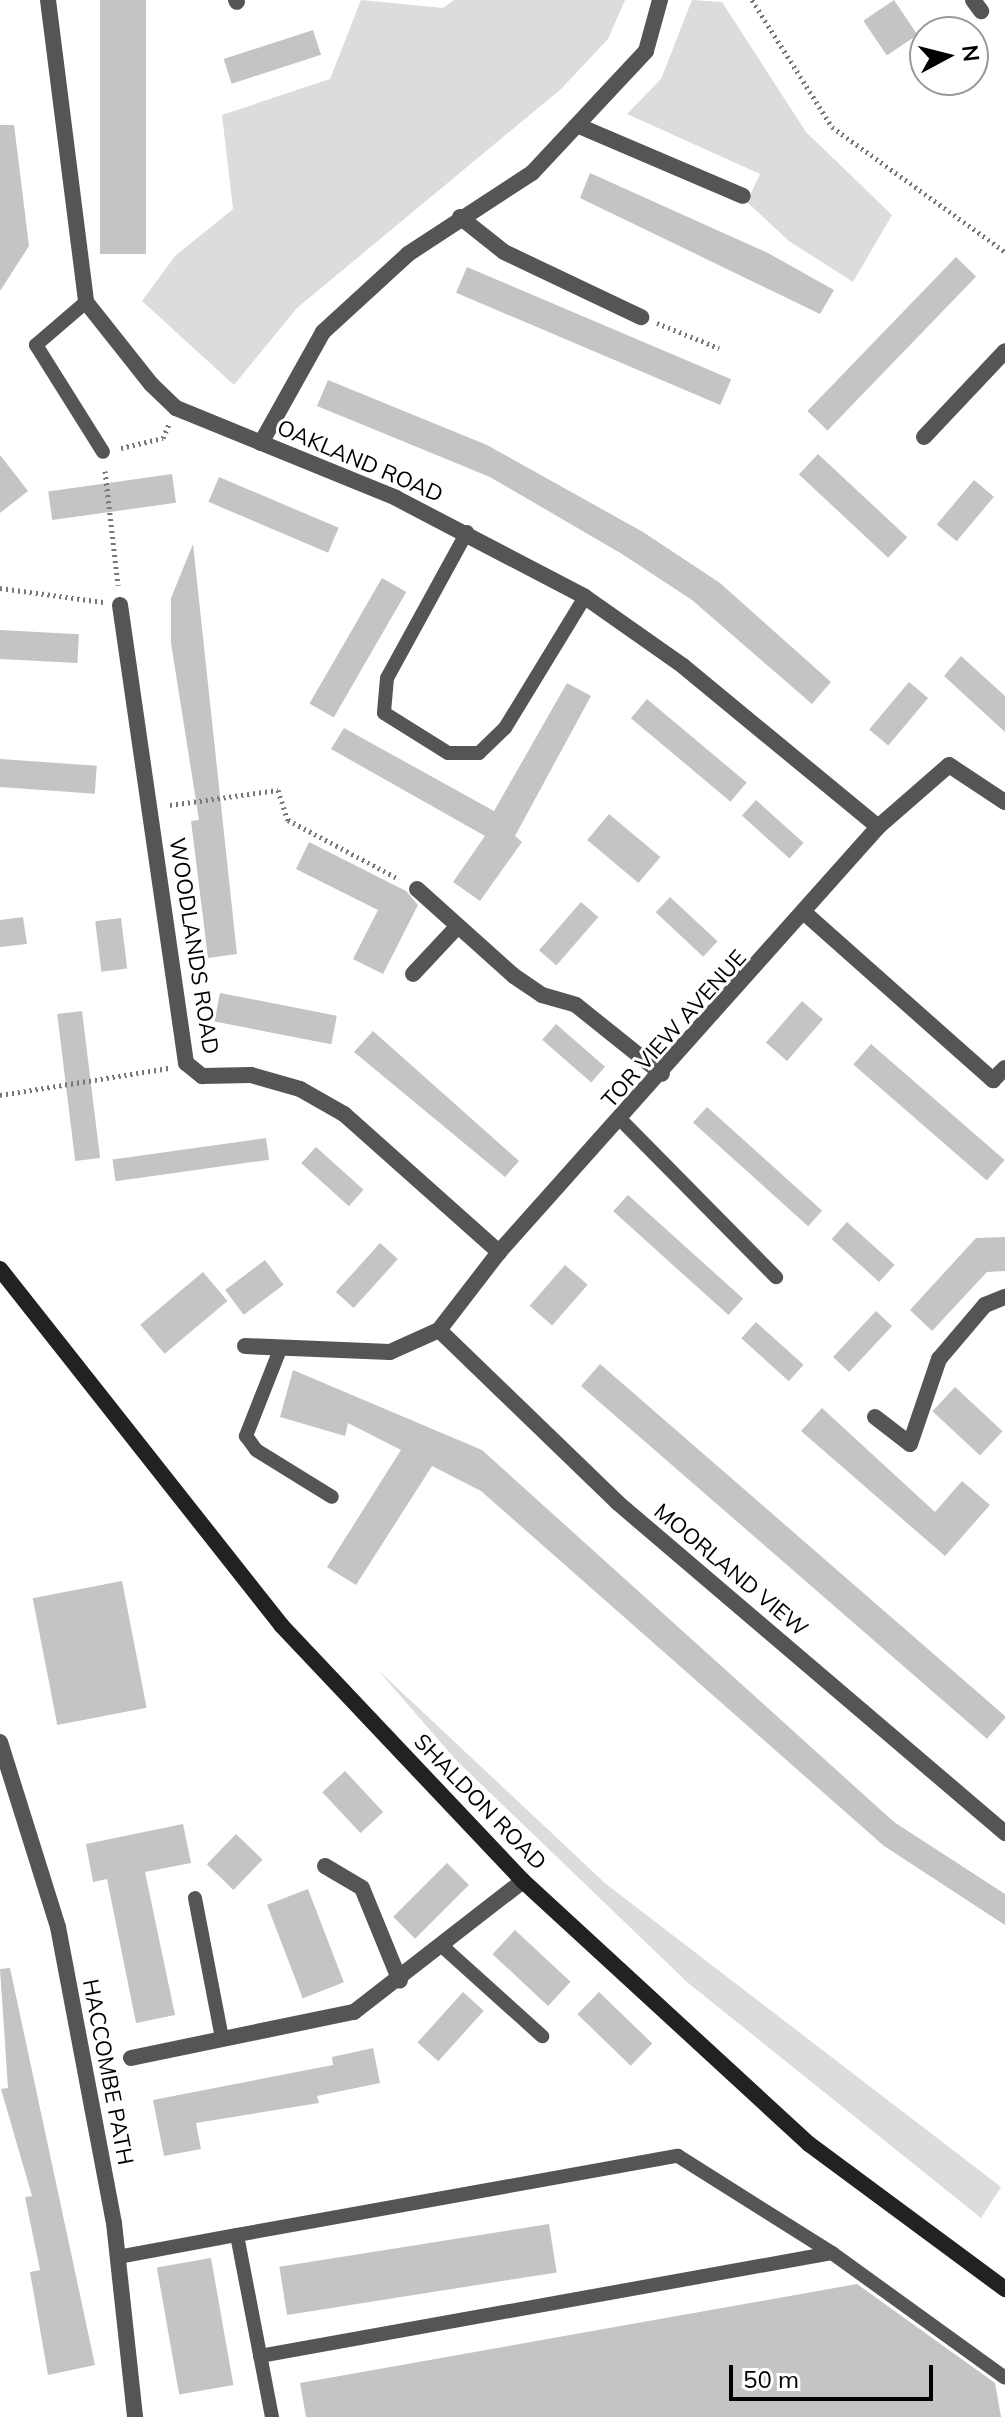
<!DOCTYPE html>
<html>
<head>
<meta charset="utf-8">
<style>
	body { margin:0 }
	#map { position:relative; width:1005px; height:2417px; overflow:hidden; background:#fff; font-family:Mulish,sans-serif }
	div>[style] { position:absolute }
	.green>* { inset:0; background:#dcdcdc }
	.building>* { inset:0; background:#c4c4c4; transform-origin:0 0 }
	.path>* { height:5px; margin-top:-2.5px; transform-origin:0; background:repeating-linear-gradient(90deg,#777 0 2px,transparent 0 6px) }
	.lane>* { height:14px; margin:-7px; padding:0 7px; transform-origin:7px; border-radius:7px; background:#555 }
	.street>* { height:16px; margin:-8px; padding:0 8px; transform-origin:8px; border-radius:8px; background:#555 }
	.secondary>* { height:16px; margin:-8px; padding:0 8px; transform-origin:8px; border-radius:8px; background:#222 }
	span { translate:-50% -50%; white-space:nowrap; text-align:center; line-height:1.15; -webkit-text-stroke:6px #fff; paint-order:stroke }
	.street-label { font-size:22px; color:#000 }
	.north { position:absolute; left:909px; top:16px; width:80px; height:80px; box-sizing:border-box; background:#fff; border:2px solid #999; border-radius:50%; rotate:83deg; font-size:22px; font-weight:700; line-height:32px; text-align:center; color:#000 }
	.north::after { content:''; display:block; margin:auto; width:28px; height:36px; background:#000; clip-path:polygon(50% 0,100% 100%,50% 72%,0 100%) }
	.scale { position:absolute; left:729px; top:2365px; width:204px; height:36px; box-sizing:border-box; border:4px solid #000; border-top:0; padding-left:10px; font-size:24px; line-height:28px; white-space:nowrap; color:#000; -webkit-text-stroke:6px #fff; paint-order:stroke }
</style>
</head>
<body>
<div id="map">
	<div class="green">
		<div style="clip-path:polygon(361px 0,443px 8px,454px 0,625px 0,608px 39px,561px 89px,297px 308px,234px 385px,142px 301px,175px 256px,233px 209px,222px 115px,330px 79px)"></div>
		<div style="clip-path:polygon(692px 0,722px 2px,806px 132px,892px 215px,853px 282px,789px 241px,747px 202px,760px 174px,627px 114px,661px 79px)"></div>
		<div style="clip-path:polygon(377px 1669px,606px 1884px,1001px 2187px,981px 2218px,687px 1982px,456px 1760px)"></div>
	</div>
	<div class="building">
		<div style="left:100px;top:0;width:46px;height:254px"></div>
		<div style="left:894px;top:0;width:42px;height:37px;rotate:56deg"></div>
		<div style="left:313px;top:30px;width:26px;height:94px;rotate:72deg"></div>
		<div style="clip-path:polygon(0 125px,14px 125px,29px 246px,0 291px)"></div>
		<div style="clip-path:polygon(590px 173px,768px 253px,834px 290px,820px 314px,580px 198px)"></div>
		<div style="left:956px;top:257px;width:28px;height:214px;rotate:44deg"></div>
		<div style="left:467px;top:267px;width:287px;height:28px;rotate:23deg"></div>
		<div style="clip-path:polygon(328px 380px,487px 445px,643px 532px,720px 583px,831px 682px,812px 704px,692px 600px,622px 554px,490px 477px,317px 406px)"></div>
		<div style="left:818px;top:454px;width:122px;height:28px;rotate:43deg"></div>
		<div style="clip-path:polygon(0 455px,28px 491px,0 513px)"></div>
		<div style="left:172px;top:474px;width:29px;height:125px;rotate:82deg"></div>
		<div style="left:219px;top:477px;width:130px;height:27px;rotate:23deg"></div>
		<div style="left:974px;top:480px;width:26px;height:58px;rotate:40deg"></div>
		<div style="clip-path:polygon(193px 544px,237px 954px,208px 958px,191px 821px,199px 820px,171px 643px,171px 598px)"></div>
		<div style="left:382px;top:578px;width:28px;height:145px;rotate:30deg"></div>
		<div style="left:0;top:630px;width:79px;height:29px;rotate:3deg"></div>
		<div style="clip-path:polygon(961px 656px,1005px 696px,1005px 732px,944px 676px)"></div>
		<div style="left:909px;top:682px;width:25px;height:62px;rotate:40deg"></div>
		<div style="clip-path:polygon(567px 683px,591px 696px,515px 836px,522px 842px,480px 901px,453px 882px,485px 836px,331px 749px,344px 728px,494px 811px)"></div>
		<div style="left:647px;top:699px;width:130px;height:25px;rotate:40deg"></div>
		<div style="left:0;top:759px;width:97px;height:28px;rotate:4deg"></div>
		<div style="left:756px;top:800px;width:64px;height:21px;rotate:42deg"></div>
		<div style="left:609px;top:814px;width:67px;height:34px;rotate:40deg"></div>
		<div style="clip-path:polygon(309px 842px,406px 891px,418px 905px,383px 974px,353px 959px,378px 910px,296px 869px)"></div>
		<div style="left:670px;top:897px;width:65px;height:21px;rotate:43deg"></div>
		<div style="left:581px;top:902px;width:23px;height:64px;rotate:41deg"></div>
		<div style="clip-path:polygon(23px 917px,27px 944px,0 947px,0 920px)"></div>
		<div style="left:121px;top:918px;width:51px;height:26px;rotate:83deg"></div>
		<div style="left:220px;top:993px;width:119px;height:29px;rotate:11deg"></div>
		<div style="left:802px;top:1001px;width:28px;height:55px;rotate:41deg"></div>
		<div style="left:82px;top:1011px;width:148px;height:25px;rotate:83deg"></div>
		<div style="left:556px;top:1024px;width:65px;height:21px;rotate:41deg"></div>
		<div style="clip-path:polygon(373px 1031px,519px 1161px,505px 1177px,354px 1052px)"></div>
		<div style="left:871px;top:1044px;width:177px;height:27px;rotate:41deg"></div>
		<div style="left:707px;top:1107px;width:155px;height:21px;rotate:42deg"></div>
		<div style="left:266px;top:1138px;width:22px;height:155px;rotate:82deg"></div>
		<div style="left:316px;top:1147px;width:64px;height:22px;rotate:42deg"></div>
		<div style="left:628px;top:1195px;width:155px;height:22px;rotate:42deg"></div>
		<div style="left:847px;top:1222px;width:64px;height:23px;rotate:42deg"></div>
		<div style="clip-path:polygon(1005px 1237px,1005px 1271px,987px 1272px,932px 1331px,910px 1310px,976px 1238px)"></div>
		<div style="left:380px;top:1243px;width:24px;height:66px;rotate:42deg"></div>
		<div style="left:265px;top:1260px;width:31px;height:50px;rotate:53deg"></div>
		<div style="left:565px;top:1265px;width:30px;height:54px;rotate:41deg"></div>
		<div style="left:203px;top:1272px;width:38px;height:82px;rotate:50deg"></div>
		<div style="left:876px;top:1311px;width:22px;height:63px;rotate:43deg"></div>
		<div style="left:756px;top:1322px;width:64px;height:22px;rotate:42deg"></div>
		<div style="left:600px;top:1364px;width:538px;height:29px;rotate:41deg"></div>
		<div style="clip-path:polygon(293px 1370px,482px 1450px,894px 1822px,1005px 1894px,1005px 1925px,884px 1846px,481px 1491px,432px 1466px,356px 1585px,327px 1567px,401px 1450px,348px 1423px,345px 1436px,280px 1417px)"></div>
		<div style="left:955px;top:1387px;width:65px;height:33px;rotate:43deg"></div>
		<div style="clip-path:polygon(822px 1408px,935px 1512px,962px 1481px,990px 1505px,945px 1556px,801px 1431px)"></div>
		<div style="left:122px;top:1581px;width:129px;height:91px;rotate:79deg"></div>
		<div style="left:345px;top:1771px;width:56px;height:31px;rotate:47deg"></div>
		<div style="clip-path:polygon(183px 1824px,191px 1863px,145px 1872px,175px 2015px,136px 2023px,107px 1879px,93px 1882px,86px 1844px)"></div>
		<div style="left:236px;top:1834px;width:37px;height:42px;rotate:44deg"></div>
		<div style="left:447px;top:1863px;width:31px;height:76px;rotate:45deg"></div>
		<div style="left:308px;top:1889px;width:100px;height:44px;rotate:69deg"></div>
		<div style="left:515px;top:1930px;width:76px;height:33px;rotate:43deg"></div>
		<div style="clip-path:polygon(10px 1968px,95px 2365px,48px 2375px,30px 2272px,40px 2270px,25px 2197px,32px 2196px,1px 2089px,8px 2088px,0 1969px)"></div>
		<div style="left:463px;top:1992px;width:28px;height:68px;rotate:42deg"></div>
		<div style="left:599px;top:1992px;width:74px;height:31px;rotate:44deg"></div>
		<div style="clip-path:polygon(373px 2048px,380px 2083px,317px 2096px,319px 2103px,196px 2123px,201px 2149px,164px 2156px,153px 2100px,333px 2065px,332px 2057px)"></div>
		<div style="left:549px;top:2224px;width:49px;height:273px;rotate:81deg"></div>
		<div style="left:211px;top:2258px;width:129px;height:55px;rotate:80deg"></div>
		<div style="clip-path:polygon(857px 2284px,995px 2383px,1001px 2417px,306px 2417px,300px 2383px)"></div>
	</div>
	<div class="path">
		<div style="left:752px;top:0;width:150px;rotate:57.8deg"></div>
		<div style="left:832px;top:127px;width:213px;rotate:35.8deg"></div>
		<div style="left:657px;top:323px;width:67px;rotate:22deg"></div>
		<div style="left:121px;top:448px;width:43px;rotate:-13.4deg"></div>
		<div style="left:163px;top:438px;width:15px;rotate:-67deg"></div>
		<div style="left:105px;top:471px;width:115px;rotate:83.5deg"></div>
		<div style="left:0;top:588px;width:104px;rotate:7.7deg"></div>
		<div style="left:170px;top:805px;width:109px;rotate:-7.9deg"></div>
		<div style="left:278px;top:790px;width:32px;rotate:72deg"></div>
		<div style="left:288px;top:820px;width:126px;rotate:28deg"></div>
		<div style="left:0;top:1095px;width:171px;rotate:-9.1deg"></div>
	</div>
	<div class="lane">
		<div style="left:86px;top:302px;width:66px;rotate:139.3deg"></div>
		<div style="left:36px;top:345px;width:126px;rotate:57.9deg"></div>
		<div style="left:467px;top:532px;width:166px;rotate:118.7deg"></div>
		<div style="left:387px;top:678px;width:35px;rotate:95deg"></div>
		<div style="left:384px;top:713px;width:75px;rotate:32deg"></div>
		<div style="left:448px;top:753px;width:31px"></div>
		<div style="left:479px;top:753px;width:36px;rotate:-44deg"></div>
		<div style="left:505px;top:728px;width:153px;rotate:-58.6deg"></div>
		<div style="left:621px;top:1120px;width:221px;rotate:45.4deg"></div>
		<div style="left:281px;top:1347px;width:96px;rotate:111.5deg"></div>
		<div style="left:246px;top:1436px;width:17px;rotate:54deg"></div>
		<div style="left:256px;top:1450px;width:89px;rotate:31.7deg"></div>
		<div style="left:195px;top:1898px;width:143px;rotate:79.1deg"></div>
		<div style="left:442px;top:1946px;width:135px;rotate:42deg"></div>
		<div style="left:118px;top:2257px;width:121px;rotate:-10.5deg"></div>
		<div style="left:260px;top:2356px;width:581px;rotate:-10.21deg"></div>
		<div style="left:272px;top:2417px;width:185px;rotate:-100.9deg"></div>
		<div style="left:237px;top:2235px;width:448px;rotate:-10.2deg"></div>
		<div style="left:678px;top:2156px;width:182px;rotate:32.2deg"></div>
		<div style="left:832px;top:2253px;width:213px;rotate:35.8deg"></div>
	</div>
	<div class="street">
		<div style="left:48px;top:0;width:304px;rotate:82.8deg"></div>
		<div style="left:86px;top:302px;width:105px;rotate:51.6deg"></div>
		<div style="left:151px;top:384px;width:35px;rotate:44deg"></div>
		<div style="left:176px;top:408px;width:238px;rotate:22.2deg"></div>
		<div style="left:396px;top:498px;width:213px;rotate:27.6deg"></div>
		<div style="left:585px;top:597px;width:120px;rotate:35.1deg"></div>
		<div style="left:683px;top:666px;width:253px;rotate:39.5deg"></div>
		<div style="left:236px;top:0;width:2px;rotate:63deg"></div>
		<div style="left:973px;top:0;width:14px;rotate:54deg"></div>
		<div style="left:579px;top:126px;width:178px;rotate:23.1deg"></div>
		<div style="left:460px;top:217px;width:56px;rotate:38.5deg"></div>
		<div style="left:504px;top:252px;width:152px;rotate:25.4deg"></div>
		<div style="left:924px;top:437px;width:118px;rotate:-46.7deg"></div>
		<div style="left:261px;top:443px;width:127px;rotate:-60.8deg"></div>
		<div style="left:323px;top:332px;width:115px;rotate:-42.5deg"></div>
		<div style="left:408px;top:254px;width:148px;rotate:-33.2deg"></div>
		<div style="left:532px;top:173px;width:167px;rotate:-46.9deg"></div>
		<div style="left:646px;top:51px;width:53px;rotate:-74.6deg"></div>
		<div style="left:120px;top:605px;width:463px;rotate:81.8deg"></div>
		<div style="left:186px;top:1063px;width:21px;rotate:39deg"></div>
		<div style="left:202px;top:1076px;width:49px;rotate:-1.2deg"></div>
		<div style="left:251px;top:1075px;width:51px;rotate:15.9deg"></div>
		<div style="left:300px;top:1089px;width:51px;rotate:29.6deg"></div>
		<div style="left:344px;top:1114px;width:208px;rotate:41.7deg"></div>
		<div style="left:417px;top:889px;width:130px;rotate:41.9deg"></div>
		<div style="left:514px;top:976px;width:34px;rotate:34deg"></div>
		<div style="left:542px;top:995px;width:35px;rotate:16deg"></div>
		<div style="left:576px;top:1005px;width:110px;rotate:38.7deg"></div>
		<div style="left:807px;top:915px;width:249px;rotate:41.6deg"></div>
		<div style="left:993px;top:1080px;width:17px;rotate:-45deg"></div>
		<div style="left:413px;top:974px;width:63px;rotate:-46.9deg"></div>
		<div style="left:439px;top:1330px;width:249px;rotate:44deg"></div>
		<div style="left:618px;top:1503px;width:509px;rotate:40.45deg"></div>
		<div style="left:245px;top:1346px;width:145px;rotate:2.4deg"></div>
		<div style="left:390px;top:1352px;width:54px;rotate:-24.2deg"></div>
		<div style="left:439px;top:1330px;width:98px;rotate:-52.4deg"></div>
		<div style="left:499px;top:1252px;width:569px;rotate:-48.27deg"></div>
		<div style="left:878px;top:827px;width:94px;rotate:-41.1deg"></div>
		<div style="left:949px;top:765px;width:67px;rotate:33.5deg"></div>
		<div style="left:875px;top:1417px;width:44px;rotate:37.6deg"></div>
		<div style="left:910px;top:1444px;width:90px;rotate:-71.2deg"></div>
		<div style="left:939px;top:1359px;width:71px;rotate:-49.6deg"></div>
		<div style="left:985px;top:1305px;width:22px;rotate:-22deg"></div>
		<div style="left:0;top:1742px;width:194px;rotate:72.6deg"></div>
		<div style="left:58px;top:1927px;width:301px;rotate:79.3deg"></div>
		<div style="left:114px;top:2223px;width:195px;rotate:83.8deg"></div>
		<div style="left:325px;top:1866px;width:43px;rotate:30.7deg"></div>
		<div style="left:362px;top:1888px;width:100px;rotate:67.8deg"></div>
		<div style="left:131px;top:2058px;width:228px;rotate:-11.7deg"></div>
		<div style="left:354px;top:2012px;width:214px;rotate:-37.8deg"></div>
	</div>
	<div class="secondary">
		<div style="left:0;top:1269px;width:454px;rotate:51.7deg"></div>
		<div style="left:281px;top:1625px;width:352px;rotate:46.6deg"></div>
		<div style="left:523px;top:1881px;width:389px;rotate:42.6deg"></div>
		<div style="left:809px;top:2144px;width:244px;rotate:36.5deg"></div>
	</div>
	<div class="street-label">
		<span style="left:360px;top:461px;rotate:23deg">OAKLAND ROAD</span>
		<span style="left:194px;top:946px;rotate:81deg">WOODLANDS ROAD</span>
		<span style="left:674px;top:1029px;rotate:-48deg">TOR VIEW AVENUE</span>
		<span style="left:731px;top:1570px;rotate:40deg">MOORLAND VIEW</span>
		<span style="left:480px;top:1802px;rotate:46deg">SHALDON ROAD</span>
		<span style="left:108px;top:2072px;rotate:79deg">HACCOMBE PATH</span>
	</div>
	<div class="north">N</div>
	<div class="scale">50 m</div>
</div>
</body>
</html>
